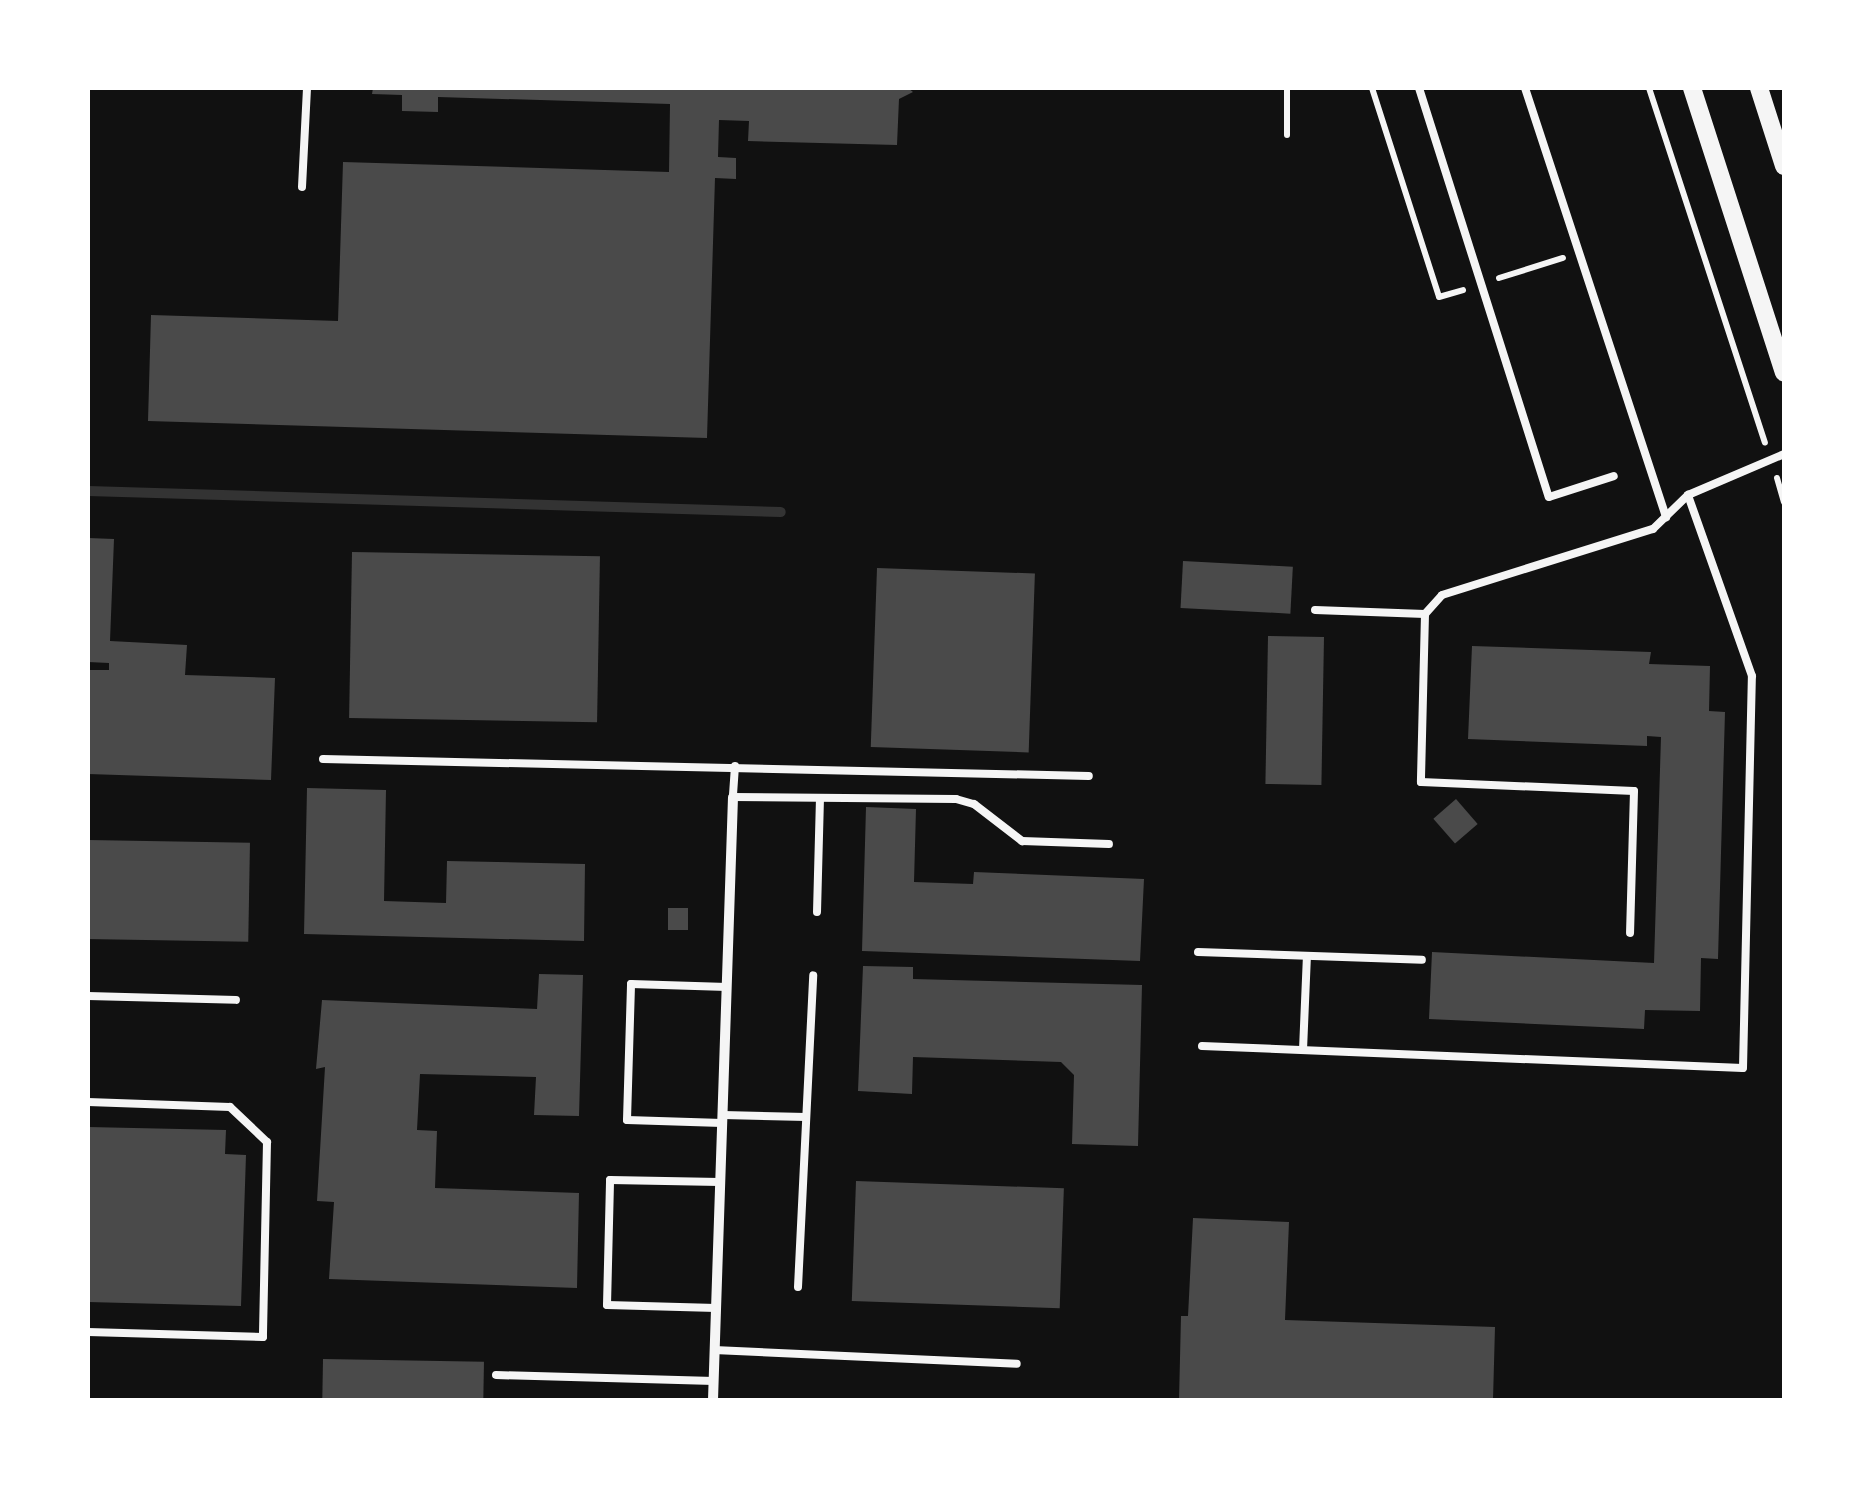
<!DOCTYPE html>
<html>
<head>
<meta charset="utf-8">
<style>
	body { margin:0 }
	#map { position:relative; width:1872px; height:1488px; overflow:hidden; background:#111; font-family:Lora,serif }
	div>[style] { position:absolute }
	.stream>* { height:10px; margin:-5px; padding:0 5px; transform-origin:5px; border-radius:5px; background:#333 }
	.building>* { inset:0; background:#4a4a4a; transform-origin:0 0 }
	.path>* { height:6px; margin:-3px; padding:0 3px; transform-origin:3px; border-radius:3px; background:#f5f5f5 }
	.service>* { height:8px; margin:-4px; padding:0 4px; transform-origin:4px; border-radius:4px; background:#f5f5f5 }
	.minor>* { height:10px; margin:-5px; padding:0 5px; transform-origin:5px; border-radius:5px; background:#f5f5f5 }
	.tertiary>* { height:18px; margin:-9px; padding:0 9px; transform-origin:9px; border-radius:9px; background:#f5f5f5 }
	span { translate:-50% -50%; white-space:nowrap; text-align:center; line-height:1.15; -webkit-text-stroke:10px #fff; paint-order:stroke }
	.frame { position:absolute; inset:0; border:90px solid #fff; pointer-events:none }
</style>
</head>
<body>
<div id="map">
	<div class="stream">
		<div style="left:88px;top:491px;width:693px;rotate:1.74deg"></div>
	</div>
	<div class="building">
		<div style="clip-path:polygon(373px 88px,908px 88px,913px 92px,899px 99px,897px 145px,748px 141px,749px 121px,719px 120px,718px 157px,736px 158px,736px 179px,715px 178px,707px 438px,148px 421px,151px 315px,338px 321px,343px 162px,669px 172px,670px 104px,438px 97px,438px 112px,402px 111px,402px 95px,372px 94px)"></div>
		<div style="clip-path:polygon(88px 538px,114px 539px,110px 641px,187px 645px,185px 675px,275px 678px,271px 780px,88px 774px,88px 670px,109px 670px,109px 663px,88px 662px)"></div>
		<div style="left:352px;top:552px;width:248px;height:166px;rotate:1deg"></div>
		<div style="left:1183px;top:561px;width:110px;height:47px;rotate:3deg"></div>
		<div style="left:877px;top:568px;width:158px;height:179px;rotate:2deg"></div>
		<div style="left:1268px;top:636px;width:56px;height:148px;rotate:1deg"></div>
		<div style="clip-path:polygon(1472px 646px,1651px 652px,1649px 664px,1710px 666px,1709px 711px,1725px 712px,1718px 959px,1701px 958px,1700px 1011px,1645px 1010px,1644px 1029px,1429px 1019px,1432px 952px,1654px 963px,1661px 737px,1647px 736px,1647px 746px,1468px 739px)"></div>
		<div style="clip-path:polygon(307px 788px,386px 790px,384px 901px,446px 903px,447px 861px,585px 864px,584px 941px,304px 934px)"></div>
		<div style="left:1456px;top:799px;width:33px;height:30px;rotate:49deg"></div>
		<div style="clip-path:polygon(866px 807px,916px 809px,914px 882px,973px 884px,974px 872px,1144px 879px,1140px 961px,862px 951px)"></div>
		<div style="left:88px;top:840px;width:162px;height:99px;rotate:1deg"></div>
		<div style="left:668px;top:908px;width:20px;height:22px"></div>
		<div style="clip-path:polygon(863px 966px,913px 967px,913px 979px,1142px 985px,1138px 1146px,1072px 1144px,1074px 1075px,1061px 1062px,913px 1057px,912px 1094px,858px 1091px)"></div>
		<div style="clip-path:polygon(539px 974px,583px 975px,579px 1116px,534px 1115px,536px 1077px,420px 1074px,417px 1130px,437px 1131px,435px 1188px,579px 1193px,577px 1288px,329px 1279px,334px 1202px,317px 1201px,325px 1067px,316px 1069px,322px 1000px,537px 1009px)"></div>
		<div style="clip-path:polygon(88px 1127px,226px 1130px,225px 1154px,246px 1155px,241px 1306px,88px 1302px)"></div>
		<div style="left:856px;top:1181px;width:208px;height:120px;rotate:2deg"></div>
		<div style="clip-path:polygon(1193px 1218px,1289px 1222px,1285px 1320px,1495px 1327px,1493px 1400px,1179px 1400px,1181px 1316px,1188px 1316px)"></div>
		<div style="left:323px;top:1359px;width:161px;height:41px;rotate:1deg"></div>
	</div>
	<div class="path">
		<div style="left:1372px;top:88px;width:219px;rotate:72.2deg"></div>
		<div style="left:1439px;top:297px;width:25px;rotate:-16deg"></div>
		<div style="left:1649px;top:88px;width:373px;rotate:71.9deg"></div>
		<div style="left:1287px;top:135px;width:47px;rotate:-90deg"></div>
		<div style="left:1499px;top:278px;width:67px;rotate:-17.4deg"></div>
		<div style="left:1777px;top:478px;width:25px;rotate:74deg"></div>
	</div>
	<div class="service">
		<div style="left:1419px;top:88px;width:429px;rotate:72.4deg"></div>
		<div style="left:1549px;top:497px;width:68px;rotate:-17.9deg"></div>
		<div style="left:1525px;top:88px;width:452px;rotate:71.8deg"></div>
		<div style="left:302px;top:187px;width:99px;rotate:-87.1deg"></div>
		<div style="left:1315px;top:610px;width:110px;rotate:2.1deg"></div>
		<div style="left:1425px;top:614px;width:25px;rotate:-48deg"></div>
		<div style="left:1442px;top:595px;width:221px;rotate:-17.4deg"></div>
		<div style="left:1653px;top:529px;width:49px;rotate:-44.2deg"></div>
		<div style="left:1688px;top:495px;width:104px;rotate:-23.1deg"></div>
		<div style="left:1425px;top:614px;width:168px;rotate:91.4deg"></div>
		<div style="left:1421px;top:782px;width:213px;rotate:2.4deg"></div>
		<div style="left:1634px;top:791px;width:142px;rotate:91.6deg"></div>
		<div style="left:323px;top:759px;width:766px;rotate:1.27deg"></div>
		<div style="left:735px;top:766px;width:31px;rotate:94deg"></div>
		<div style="left:733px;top:797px;width:223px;rotate:0.5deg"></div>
		<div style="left:956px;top:799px;width:19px;rotate:16deg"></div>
		<div style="left:974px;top:804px;width:61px;rotate:37.6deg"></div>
		<div style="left:1022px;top:841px;width:87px;rotate:2deg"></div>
		<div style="left:817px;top:912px;width:114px;rotate:-88.5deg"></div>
		<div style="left:1198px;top:952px;width:224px;rotate:2deg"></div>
		<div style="left:88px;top:996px;width:148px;rotate:1.5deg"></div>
		<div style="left:1202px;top:1046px;width:541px;rotate:2.33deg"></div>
		<div style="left:1743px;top:1068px;width:392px;rotate:-88.7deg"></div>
		<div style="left:1752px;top:676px;width:192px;rotate:-109.5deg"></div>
		<div style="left:1303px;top:1050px;width:94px;rotate:-87.6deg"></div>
		<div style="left:88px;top:1102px;width:142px;rotate:2deg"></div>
		<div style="left:230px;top:1107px;width:51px;rotate:43.4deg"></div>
		<div style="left:267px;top:1142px;width:195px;rotate:91.2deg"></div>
		<div style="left:263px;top:1337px;width:175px;rotate:-178.4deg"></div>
		<div style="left:723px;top:1115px;width:83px;rotate:1.4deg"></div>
		<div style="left:722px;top:1123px;width:95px;rotate:-178.2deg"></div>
		<div style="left:627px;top:1120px;width:136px;rotate:-88.3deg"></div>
		<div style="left:631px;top:984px;width:96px;rotate:1.8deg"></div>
		<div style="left:798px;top:1287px;width:312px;rotate:-87.2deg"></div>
		<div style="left:716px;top:1308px;width:109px;rotate:-178.4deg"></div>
		<div style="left:607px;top:1305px;width:125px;rotate:-88.6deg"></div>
		<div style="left:610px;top:1180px;width:110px;rotate:1deg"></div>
		<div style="left:714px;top:1350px;width:303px;rotate:2.6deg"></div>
		<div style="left:496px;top:1375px;width:218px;rotate:1.6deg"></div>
	</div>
	<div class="minor">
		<div style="left:713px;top:1400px;width:603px;rotate:-88.1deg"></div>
	</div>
	<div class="tertiary">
		<div style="left:1692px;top:88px;width:299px;rotate:72.1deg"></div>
		<div style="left:1759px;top:88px;width:82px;rotate:72.2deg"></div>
	</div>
	<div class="frame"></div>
</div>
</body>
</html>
